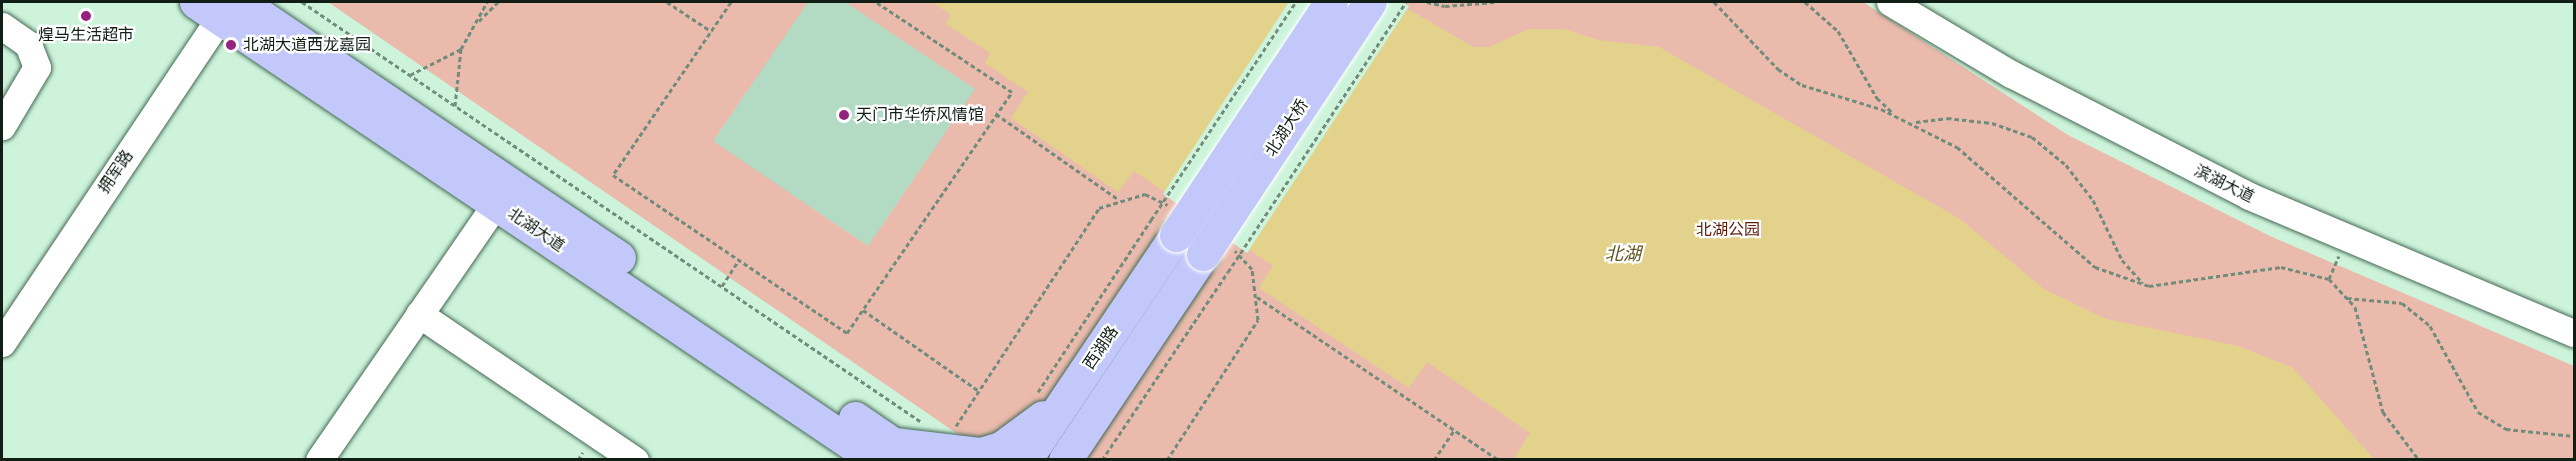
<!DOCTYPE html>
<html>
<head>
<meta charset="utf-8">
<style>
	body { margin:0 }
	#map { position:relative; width:2576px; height:461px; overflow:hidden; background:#cdf4db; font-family:"Nunito Sans","Noto Sans SC",sans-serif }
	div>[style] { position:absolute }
	.green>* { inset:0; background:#eabbad }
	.water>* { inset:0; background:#e2d28b }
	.pier>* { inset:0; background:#cdf4db }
	.building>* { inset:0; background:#b3dac2 }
	.path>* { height:3px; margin-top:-1.5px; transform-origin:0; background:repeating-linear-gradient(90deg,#718c7b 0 4.5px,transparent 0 7.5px) }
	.roads { filter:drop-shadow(0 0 2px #466954) drop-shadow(0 0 2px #466954) }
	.minor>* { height:27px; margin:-13.5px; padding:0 13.5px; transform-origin:13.5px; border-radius:13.5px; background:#fff }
	.major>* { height:33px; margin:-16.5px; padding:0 16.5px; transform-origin:16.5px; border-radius:16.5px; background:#c2c8fa }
	.path-bridge>* { height:3px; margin-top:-1.5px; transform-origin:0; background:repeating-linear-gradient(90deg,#718c7b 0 4.5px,transparent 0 7.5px) }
	.bridges { filter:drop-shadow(0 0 2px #fff) drop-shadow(0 0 2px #fff) }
	.major-bridge>* { height:33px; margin:-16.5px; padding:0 16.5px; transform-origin:16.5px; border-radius:16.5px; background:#c2c8fa }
	.dots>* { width:16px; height:16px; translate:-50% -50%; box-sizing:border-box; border:3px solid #fff; border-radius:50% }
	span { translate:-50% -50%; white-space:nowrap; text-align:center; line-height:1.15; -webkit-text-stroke:4.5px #fff; paint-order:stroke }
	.poi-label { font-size:16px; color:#101e16 }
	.left { translate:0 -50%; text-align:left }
	.street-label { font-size:16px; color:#101e16 }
	.park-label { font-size:16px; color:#5b1b07 }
	.water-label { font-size:18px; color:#60541f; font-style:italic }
	.frame { position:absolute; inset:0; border:3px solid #101e16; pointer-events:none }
</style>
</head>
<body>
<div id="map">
	<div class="green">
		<div style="clip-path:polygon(328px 2px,1863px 2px,2068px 135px,2272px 237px,2574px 366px,2574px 459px,994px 459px)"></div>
	</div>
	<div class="water">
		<div style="clip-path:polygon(932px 2px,1396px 2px,1473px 47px,1489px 47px,1529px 29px,1564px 29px,1599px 40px,1659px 47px,1960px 219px,2044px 289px,2106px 319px,2238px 346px,2293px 368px,2374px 459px,1514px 459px,1530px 433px,1427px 362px,1409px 388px,1259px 288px,1273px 266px,1134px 171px,1118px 192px,1011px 118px,1028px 92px,985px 63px,990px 53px,946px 24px,951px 15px)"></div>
	</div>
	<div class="pier">
		<div style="clip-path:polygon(1289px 2px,1402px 2px,1409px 6px,1247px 253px,1163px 194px)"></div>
	</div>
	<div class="building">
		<div style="clip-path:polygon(808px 2px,845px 2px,975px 89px,868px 246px,713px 141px)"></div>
	</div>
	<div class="path">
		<div style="left:302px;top:2px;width:747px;rotate:34.14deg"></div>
		<div style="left:667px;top:2px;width:53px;rotate:33.4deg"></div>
		<div style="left:731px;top:2px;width:209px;rotate:124.3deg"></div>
		<div style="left:613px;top:175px;width:282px;rotate:34deg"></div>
		<div style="left:847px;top:333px;width:292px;rotate:-55.6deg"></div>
		<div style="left:1012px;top:92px;width:163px;rotate:-146.5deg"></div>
		<div style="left:1427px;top:2px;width:18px;rotate:13deg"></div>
		<div style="left:1445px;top:6px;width:50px;rotate:-4.6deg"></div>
		<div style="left:1714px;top:2px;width:93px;rotate:46.3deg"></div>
		<div style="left:1778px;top:69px;width:29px;rotate:34deg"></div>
		<div style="left:1802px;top:85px;width:83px;rotate:16.9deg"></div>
		<div style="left:1881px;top:109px;width:85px;rotate:26.6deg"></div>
		<div style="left:1957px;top:147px;width:183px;rotate:41deg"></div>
		<div style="left:2095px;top:267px;width:57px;rotate:19.4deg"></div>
		<div style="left:2149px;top:286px;width:133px;rotate:-8.2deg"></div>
		<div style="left:2281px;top:267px;width:49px;rotate:14deg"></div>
		<div style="left:2329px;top:279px;width:38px;rotate:47deg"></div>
		<div style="left:2355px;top:307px;width:109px;rotate:75.1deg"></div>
		<div style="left:2383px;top:412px;width:60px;rotate:53.1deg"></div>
		<div style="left:1805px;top:2px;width:44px;rotate:41.3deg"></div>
		<div style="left:1838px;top:31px;width:78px;rotate:59.8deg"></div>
		<div style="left:1877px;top:98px;width:21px;rotate:43deg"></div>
		<div style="left:479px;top:21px;width:27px;rotate:-45deg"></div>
		<div style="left:410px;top:75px;width:57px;rotate:-27deg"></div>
		<div style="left:455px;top:106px;width:57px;rotate:-84deg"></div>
		<div style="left:461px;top:49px;width:54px;rotate:-61deg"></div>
		<div style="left:996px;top:114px;width:149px;rotate:34.9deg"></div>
		<div style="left:1916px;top:122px;width:31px;rotate:-7deg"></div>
		<div style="left:1947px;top:118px;width:45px;rotate:6.3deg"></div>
		<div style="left:1992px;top:123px;width:42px;rotate:19.3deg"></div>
		<div style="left:2032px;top:137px;width:44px;rotate:39.5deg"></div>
		<div style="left:2066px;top:165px;width:44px;rotate:52.4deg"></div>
		<div style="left:2093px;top:200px;width:67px;rotate:64.2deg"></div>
		<div style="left:2122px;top:260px;width:31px;rotate:48deg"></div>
		<div style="left:2329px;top:279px;width:25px;rotate:-67deg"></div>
		<div style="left:722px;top:286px;width:31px;rotate:-57deg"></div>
		<div style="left:1257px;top:297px;width:292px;rotate:34deg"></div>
		<div style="left:2347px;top:298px;width:55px;rotate:5.2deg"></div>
		<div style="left:2402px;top:303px;width:36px;rotate:39deg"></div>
		<div style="left:2430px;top:326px;width:98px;rotate:60.8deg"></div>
		<div style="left:2478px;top:412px;width:33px;rotate:31deg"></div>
		<div style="left:2506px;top:429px;width:68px;rotate:5.9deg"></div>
		<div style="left:863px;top:310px;width:141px;rotate:34.9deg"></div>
		<div style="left:1038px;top:392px;width:206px;rotate:-56.7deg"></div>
		<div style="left:956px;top:426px;width:261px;rotate:-56.7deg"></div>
		<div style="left:1099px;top:208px;width:48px;rotate:-16.9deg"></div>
		<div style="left:1145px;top:194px;width:25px;rotate:26deg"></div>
		<div style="left:578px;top:460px;width:9px;rotate:-58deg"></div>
		<div style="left:1102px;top:460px;width:226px;rotate:-56.2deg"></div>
		<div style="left:1167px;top:460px;width:167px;rotate:-57deg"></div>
		<div style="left:1258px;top:320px;width:51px;rotate:-96.7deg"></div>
		<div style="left:1252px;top:269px;width:25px;rotate:-133deg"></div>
		<div style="left:1434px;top:460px;width:37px;rotate:-56deg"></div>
	</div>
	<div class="roads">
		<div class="minor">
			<div style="left:1890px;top:2px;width:141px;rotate:30.8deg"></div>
			<div style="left:2011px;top:74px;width:267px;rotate:27.1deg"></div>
			<div style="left:2249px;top:196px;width:353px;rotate:22.9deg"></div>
			<div style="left:2px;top:26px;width:32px;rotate:35deg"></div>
			<div style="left:28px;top:44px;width:25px;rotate:69deg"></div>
			<div style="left:37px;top:67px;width:69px;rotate:120.7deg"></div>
			<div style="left:419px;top:314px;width:261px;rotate:34.1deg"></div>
			<div style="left:2px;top:343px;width:409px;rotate:-56.2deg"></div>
			<div style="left:319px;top:460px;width:312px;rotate:-55.4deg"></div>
		</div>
		<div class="major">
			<div style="left:196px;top:2px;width:820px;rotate:33.96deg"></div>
			<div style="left:240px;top:2px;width:457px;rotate:34deg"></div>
			<div style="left:855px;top:418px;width:74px;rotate:34.5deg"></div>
			<div style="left:894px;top:444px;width:88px;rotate:6.6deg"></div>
			<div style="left:981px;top:454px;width:21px;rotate:-17deg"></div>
			<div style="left:1001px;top:448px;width:52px;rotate:-36.4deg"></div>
			<div style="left:1025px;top:460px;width:271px;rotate:-56.1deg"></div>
			<div style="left:1065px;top:460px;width:248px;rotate:-56.2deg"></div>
		</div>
	</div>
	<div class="path-bridge">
		<div style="left:1151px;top:220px;width:262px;rotate:-56.4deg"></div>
		<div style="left:1228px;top:272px;width:323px;rotate:-56.6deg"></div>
	</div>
	<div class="bridges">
		<div class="major-bridge">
			<div style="left:1176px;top:235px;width:280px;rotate:-56.4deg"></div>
			<div style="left:1203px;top:254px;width:302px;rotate:-56.5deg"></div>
		</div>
	</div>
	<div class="dots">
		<div style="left:86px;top:16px;background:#96227f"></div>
		<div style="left:231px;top:45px;background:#96227f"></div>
		<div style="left:844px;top:115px;background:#96227f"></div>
	</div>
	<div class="poi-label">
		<span style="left:86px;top:35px">煌马生活超市</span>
		<span class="left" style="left:243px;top:45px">北湖大道西龙嘉园</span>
		<span class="left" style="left:856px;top:115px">天门市华侨风情馆</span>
	</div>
	<div class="street-label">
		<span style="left:1287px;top:128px;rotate:-57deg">北湖大桥</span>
		<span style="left:116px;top:172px;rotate:-56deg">拥军路</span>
		<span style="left:2224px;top:184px;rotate:26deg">滨湖大道</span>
		<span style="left:536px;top:230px;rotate:34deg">北湖大道</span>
		<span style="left:1101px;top:348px;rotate:-56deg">西湖路</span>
	</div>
	<div class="park-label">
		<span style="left:1728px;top:230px">北湖公园</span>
	</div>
	<div class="water-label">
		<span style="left:1623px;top:254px">北湖</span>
	</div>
	<div class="frame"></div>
</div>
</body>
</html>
